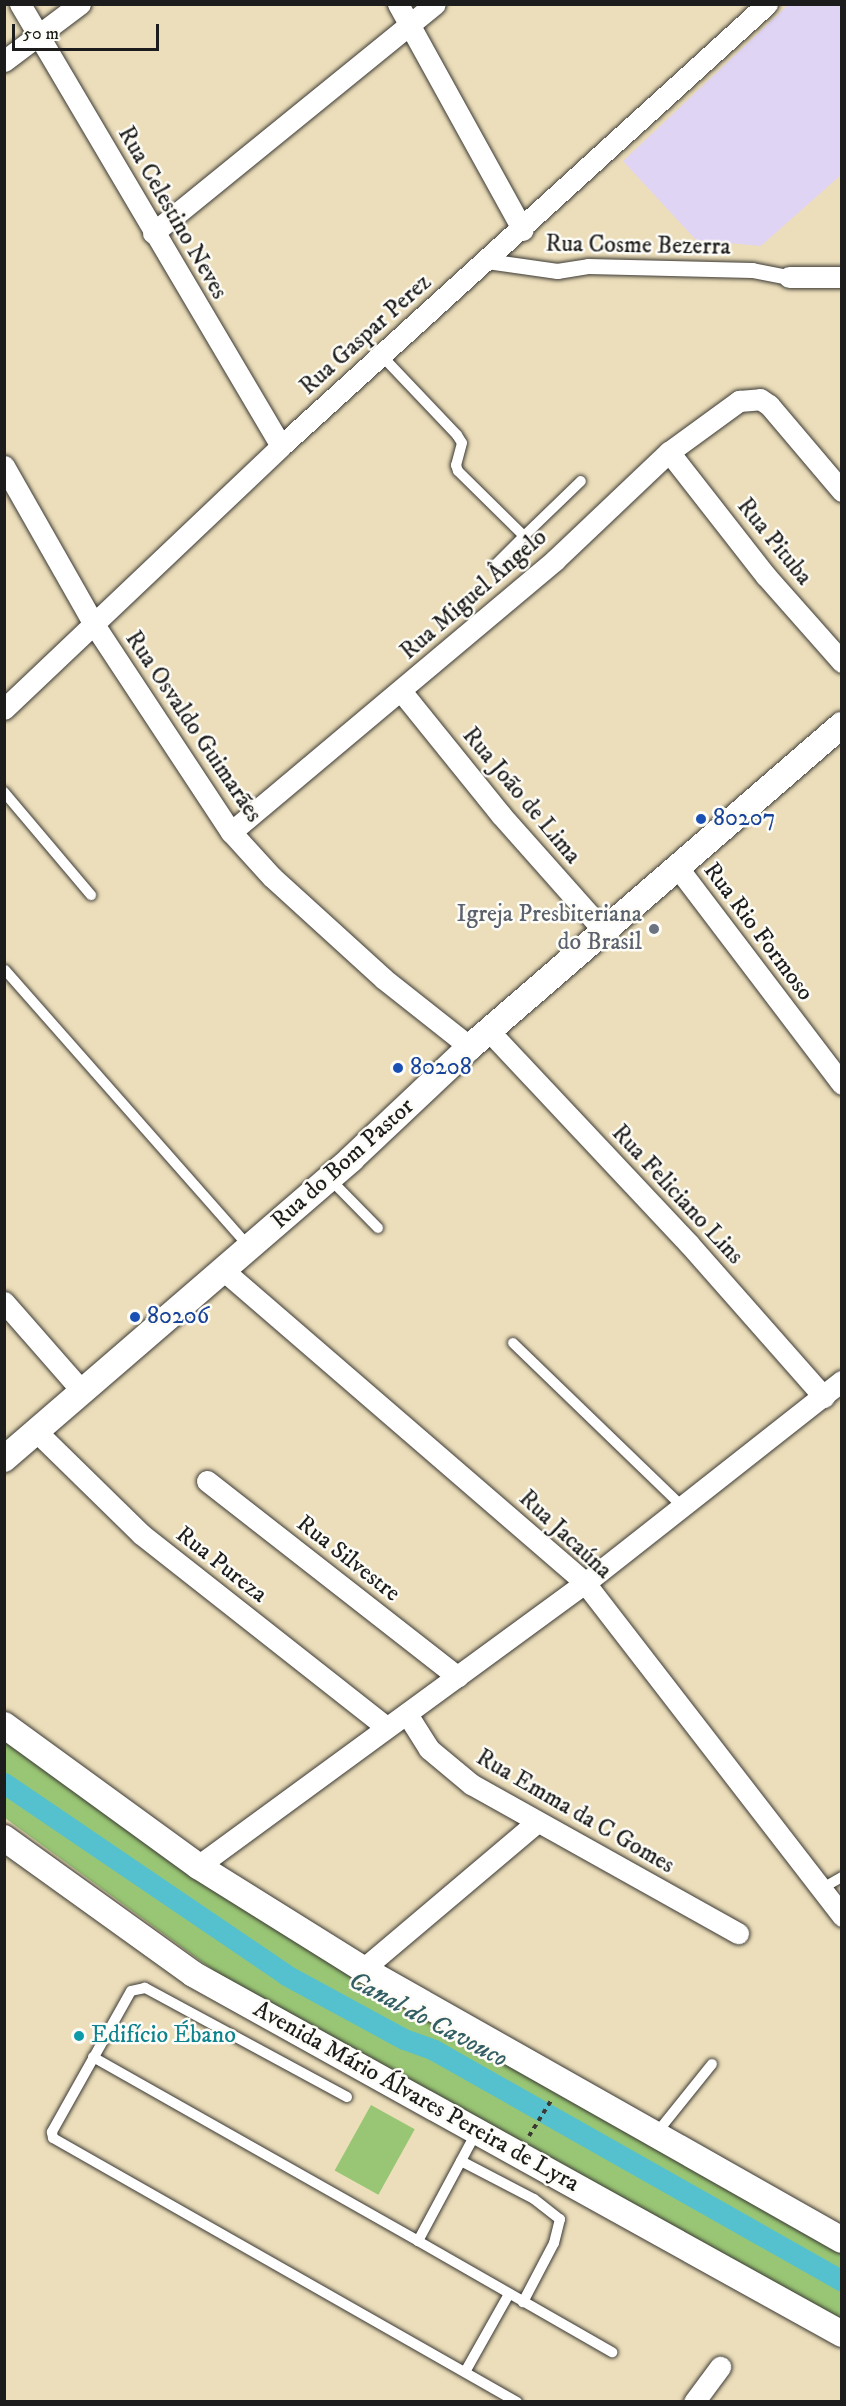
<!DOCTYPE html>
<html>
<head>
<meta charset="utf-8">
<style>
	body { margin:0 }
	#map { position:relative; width:846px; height:2406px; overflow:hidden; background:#ecdeba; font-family:"IM FELL DW Pica",serif }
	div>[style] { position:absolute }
	.built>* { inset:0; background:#e0d4f4 }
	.green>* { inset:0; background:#99c674; transform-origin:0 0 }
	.canal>* { height:21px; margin:-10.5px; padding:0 10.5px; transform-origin:10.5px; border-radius:10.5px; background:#55c1cf }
	.path>* { height:4px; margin-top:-2px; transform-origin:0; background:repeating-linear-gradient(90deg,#3b3934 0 4.5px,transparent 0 9px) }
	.roads { filter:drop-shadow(0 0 2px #3b3934) drop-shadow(0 0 2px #3b3934) }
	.service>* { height:10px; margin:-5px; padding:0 5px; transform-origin:5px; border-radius:5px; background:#fff }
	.pedestrian>* { height:15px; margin:-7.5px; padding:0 7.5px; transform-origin:7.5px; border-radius:7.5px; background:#fff }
	.minor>* { height:21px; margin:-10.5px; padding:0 10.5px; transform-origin:10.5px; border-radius:10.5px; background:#fff }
	.tertiary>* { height:26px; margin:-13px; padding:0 13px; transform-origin:13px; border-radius:13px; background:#fff }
	.dots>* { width:16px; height:16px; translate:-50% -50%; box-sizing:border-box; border:3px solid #fdfcf7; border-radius:50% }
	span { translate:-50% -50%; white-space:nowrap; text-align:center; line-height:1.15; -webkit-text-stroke:5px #fdfcf7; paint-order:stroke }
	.street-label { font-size:24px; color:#1c1c1c }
	.transit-label { font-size:24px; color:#164399 }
	.left { translate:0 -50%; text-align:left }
	.worship-label { font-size:24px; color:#5b616d }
	.right { translate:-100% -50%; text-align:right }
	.culture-label { font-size:24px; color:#0d838f }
	.water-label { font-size:26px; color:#335e64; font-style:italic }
	.frame { position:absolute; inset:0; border:6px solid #1c1c1c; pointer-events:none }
	.scale { position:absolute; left:12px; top:24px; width:147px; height:27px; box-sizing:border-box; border:3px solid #1c1c1c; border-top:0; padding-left:8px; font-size:18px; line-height:21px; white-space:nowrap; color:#1c1c1c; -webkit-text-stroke:4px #fdfcf7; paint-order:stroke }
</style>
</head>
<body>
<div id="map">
	<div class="built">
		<div style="clip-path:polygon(788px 5px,841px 5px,841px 175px,761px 246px,696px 240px,623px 161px)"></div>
	</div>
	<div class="green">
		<div style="clip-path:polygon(5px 1731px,165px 1847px,841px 2248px,841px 2326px,220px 1975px,5px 1818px)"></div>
		<div style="left:371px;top:2105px;width:50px;height:75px;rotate:29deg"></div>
	</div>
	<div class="canal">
		<div style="left:4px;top:1783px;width:341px;rotate:34.2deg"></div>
		<div style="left:286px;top:1975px;width:134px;rotate:28.5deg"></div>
		<div style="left:404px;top:2039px;width:32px;rotate:20deg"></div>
		<div style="left:434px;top:2050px;width:469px;rotate:29.5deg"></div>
	</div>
	<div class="path">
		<div style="left:529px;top:2136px;width:44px;rotate:-58.1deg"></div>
	</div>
	<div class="roads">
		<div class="service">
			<div style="left:382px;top:356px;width:109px;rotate:46.5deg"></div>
			<div style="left:457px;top:435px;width:9px;rotate:58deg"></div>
			<div style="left:462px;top:443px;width:23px;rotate:105deg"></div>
			<div style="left:456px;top:465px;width:6px;rotate:72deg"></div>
			<div style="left:458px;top:471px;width:93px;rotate:44.6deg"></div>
			<div style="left:524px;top:536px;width:79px;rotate:-44deg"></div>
			<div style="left:495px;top:565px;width:41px;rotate:-45deg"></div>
			<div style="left:4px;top:792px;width:135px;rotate:49.8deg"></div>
			<div style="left:5px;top:970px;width:369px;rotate:48.6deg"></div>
			<div style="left:329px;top:1178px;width:70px;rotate:45.6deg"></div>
			<div style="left:513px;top:1343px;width:236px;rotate:44deg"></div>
			<div style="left:821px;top:1889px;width:24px;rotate:-30deg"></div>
			<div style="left:93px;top:2057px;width:373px;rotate:29.5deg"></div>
			<div style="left:347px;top:2097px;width:230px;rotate:-151.6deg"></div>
			<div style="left:145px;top:1988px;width:14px;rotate:168deg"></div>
			<div style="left:131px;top:1991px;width:162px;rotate:119.3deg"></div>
			<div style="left:52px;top:2132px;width:6px;rotate:81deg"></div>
			<div style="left:53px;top:2138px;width:534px;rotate:29.64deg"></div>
			<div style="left:477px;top:2131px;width:125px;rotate:118.2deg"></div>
			<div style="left:418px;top:2241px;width:224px;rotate:29.8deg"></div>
			<div style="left:655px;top:2135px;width:91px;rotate:-51.2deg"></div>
			<div style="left:461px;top:2161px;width:82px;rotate:27.5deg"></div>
			<div style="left:534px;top:2199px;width:33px;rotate:38deg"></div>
			<div style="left:560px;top:2219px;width:25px;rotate:104deg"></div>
			<div style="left:554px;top:2243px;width:67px;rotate:117.7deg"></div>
			<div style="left:465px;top:2372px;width:90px;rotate:-60.6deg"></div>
		</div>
		<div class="pedestrian">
			<div style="left:487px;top:261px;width:71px;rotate:8.1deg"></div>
			<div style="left:557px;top:271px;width:31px;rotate:-9deg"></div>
			<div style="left:588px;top:266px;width:164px;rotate:1.4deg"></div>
			<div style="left:752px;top:270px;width:38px;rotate:11deg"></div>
		</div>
		<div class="minor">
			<div style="left:20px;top:4px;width:513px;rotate:59.44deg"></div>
			<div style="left:398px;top:4px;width:258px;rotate:61.1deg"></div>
			<div style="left:4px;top:61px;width:95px;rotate:-36.9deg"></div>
			<div style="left:153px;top:233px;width:363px;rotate:-39.1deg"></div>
			<div style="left:789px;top:277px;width:53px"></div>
			<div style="left:669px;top:452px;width:157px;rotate:52deg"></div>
			<div style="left:766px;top:576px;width:115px;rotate:48.5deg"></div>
			<div style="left:4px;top:466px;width:184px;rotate:60.4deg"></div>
			<div style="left:95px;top:626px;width:247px;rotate:56.6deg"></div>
			<div style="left:231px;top:832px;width:61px;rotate:47.7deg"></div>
			<div style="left:272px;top:877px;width:151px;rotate:42.3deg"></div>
			<div style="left:384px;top:979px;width:110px;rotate:38.3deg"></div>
			<div style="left:401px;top:691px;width:159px;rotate:51.1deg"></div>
			<div style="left:501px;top:815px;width:157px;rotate:48.4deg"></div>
			<div style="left:4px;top:709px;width:382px;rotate:-43.5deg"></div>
			<div style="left:281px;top:446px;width:657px;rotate:-42.29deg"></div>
			<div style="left:231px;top:832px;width:423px;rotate:-40deg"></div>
			<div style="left:555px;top:560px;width:157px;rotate:-43.5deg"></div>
			<div style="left:669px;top:452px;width:87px;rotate:-36.1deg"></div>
			<div style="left:739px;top:401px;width:21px;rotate:-5deg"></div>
			<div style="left:760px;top:399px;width:11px;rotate:34deg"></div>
			<div style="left:769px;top:405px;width:113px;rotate:49.7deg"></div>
			<div style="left:678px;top:868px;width:271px;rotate:52.8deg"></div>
			<div style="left:489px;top:1031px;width:292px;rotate:46.8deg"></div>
			<div style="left:689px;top:1244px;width:204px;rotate:48.6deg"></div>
			<div style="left:223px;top:1270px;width:479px;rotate:40.8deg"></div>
			<div style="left:585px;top:1583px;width:421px;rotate:52.3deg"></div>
			<div style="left:4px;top:1302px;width:118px;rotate:48.8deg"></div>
			<div style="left:36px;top:1431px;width:147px;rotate:44.4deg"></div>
			<div style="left:141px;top:1534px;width:310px;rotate:38.2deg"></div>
			<div style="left:207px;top:1481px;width:318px;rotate:38deg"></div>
			<div style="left:407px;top:1714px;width:41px;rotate:57.8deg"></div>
			<div style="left:429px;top:1749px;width:55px;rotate:39.8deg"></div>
			<div style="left:471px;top:1784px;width:306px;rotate:29.2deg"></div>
			<div style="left:198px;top:1866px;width:479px;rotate:-36.2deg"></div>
			<div style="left:585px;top:1583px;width:327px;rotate:-38.2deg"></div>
			<div style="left:363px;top:1969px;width:226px;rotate:-40.2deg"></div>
			<div style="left:694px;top:2402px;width:44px;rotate:-53.4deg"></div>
		</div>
		<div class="tertiary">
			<div style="left:4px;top:1459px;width:459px;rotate:-40.8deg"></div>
			<div style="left:351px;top:1159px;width:163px;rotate:-43.3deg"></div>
			<div style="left:470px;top:1047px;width:492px;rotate:-40.9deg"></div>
			<div style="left:4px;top:1725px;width:240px;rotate:36deg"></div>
			<div style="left:198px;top:1866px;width:195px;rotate:32deg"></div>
			<div style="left:363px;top:1969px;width:550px;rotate:29.5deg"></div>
			<div style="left:4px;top:1838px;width:233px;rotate:35.7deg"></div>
			<div style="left:193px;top:1974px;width:742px;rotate:29.02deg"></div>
		</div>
	</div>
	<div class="dots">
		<div style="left:701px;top:819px;background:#1a4fb4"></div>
		<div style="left:654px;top:929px;background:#6b7280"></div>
		<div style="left:398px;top:1068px;background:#1a4fb4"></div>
		<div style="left:135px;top:1317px;background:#1a4fb4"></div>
		<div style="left:79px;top:2036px;background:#0f9aa8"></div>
	</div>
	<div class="street-label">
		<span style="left:172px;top:213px;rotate:60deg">Rua Celestino Neves</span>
		<span style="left:638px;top:246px;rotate:1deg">Rua Cosme Bezerra</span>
		<span style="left:366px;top:335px;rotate:-42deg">Rua Gaspar Perez</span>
		<span style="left:774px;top:542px;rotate:51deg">Rua Pituba</span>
		<span style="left:474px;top:595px;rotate:-41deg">Rua Miguel Ângelo</span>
		<span style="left:193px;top:727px;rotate:56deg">Rua Osvaldo Guimarães</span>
		<span style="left:521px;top:796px;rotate:50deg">Rua João de Lima</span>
		<span style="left:758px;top:932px;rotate:53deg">Rua Rio Formoso</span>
		<span style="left:343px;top:1164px;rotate:-42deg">Rua do Bom Pastor</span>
		<span style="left:677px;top:1195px;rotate:47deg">Rua Feliciano Lins</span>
		<span style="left:565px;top:1535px;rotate:43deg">Rua Jacaúna</span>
		<span style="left:348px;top:1559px;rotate:38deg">Rua Silvestre</span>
		<span style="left:221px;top:1565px;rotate:38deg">Rua Pureza</span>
		<span style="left:575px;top:1812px;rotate:30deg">Rua Emma da C Gomes</span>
		<span style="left:416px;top:2097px;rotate:29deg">Avenida Mário Álvares Pereira de Lyra</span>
	</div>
	<div class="transit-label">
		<span class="left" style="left:713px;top:819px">80207</span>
		<span class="left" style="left:410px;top:1068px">80208</span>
		<span class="left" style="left:147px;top:1317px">80206</span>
	</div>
	<div class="worship-label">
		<span class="right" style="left:642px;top:929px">Igreja Presbiteriana<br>do Brasil</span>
	</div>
	<div class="culture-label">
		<span class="left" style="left:91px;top:2036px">Edifício Ébano</span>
	</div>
	<div class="water-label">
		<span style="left:428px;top:2020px;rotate:28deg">Canal do Cavouco</span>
	</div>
	<div class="frame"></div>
	<div class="scale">50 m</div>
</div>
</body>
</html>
